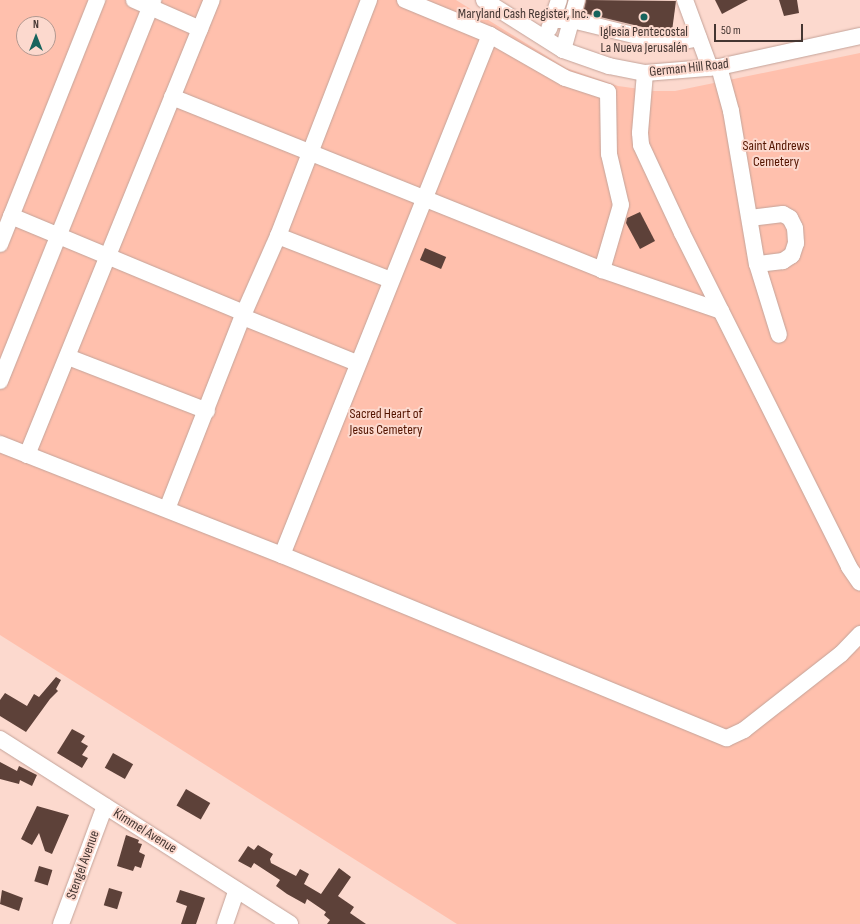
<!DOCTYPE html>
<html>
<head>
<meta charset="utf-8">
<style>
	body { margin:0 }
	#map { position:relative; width:860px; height:924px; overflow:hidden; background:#fcd9ce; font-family:"Sofia Sans Condensed",sans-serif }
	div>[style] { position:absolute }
	.green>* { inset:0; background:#ffc0ad }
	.building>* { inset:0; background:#5d4139; transform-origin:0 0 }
	.roads { filter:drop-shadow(0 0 1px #c4a399) drop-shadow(0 0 1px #c4a399) }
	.minor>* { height:16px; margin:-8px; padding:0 8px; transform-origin:8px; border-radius:8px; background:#fff }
	.dots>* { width:11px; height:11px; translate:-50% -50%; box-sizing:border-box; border:2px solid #fcd9ce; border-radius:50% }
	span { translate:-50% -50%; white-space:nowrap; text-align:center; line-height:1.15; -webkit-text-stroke:4px #fcd9ce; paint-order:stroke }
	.poi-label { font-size:14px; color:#443632 }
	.right { translate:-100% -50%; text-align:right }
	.street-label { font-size:14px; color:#443632 }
	.park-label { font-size:14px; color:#541501 }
	.north { position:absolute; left:16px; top:16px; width:40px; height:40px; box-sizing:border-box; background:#fcd9ce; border:1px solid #b29890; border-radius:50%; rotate:0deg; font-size:11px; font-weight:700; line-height:16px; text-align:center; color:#443632 }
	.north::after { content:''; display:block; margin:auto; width:14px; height:18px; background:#17645d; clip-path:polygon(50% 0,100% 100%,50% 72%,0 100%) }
	.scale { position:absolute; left:714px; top:24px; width:89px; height:18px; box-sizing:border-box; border:2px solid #443632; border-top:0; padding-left:5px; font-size:12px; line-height:14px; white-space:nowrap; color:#443632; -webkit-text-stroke:3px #fcd9ce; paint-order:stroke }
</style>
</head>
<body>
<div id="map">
	<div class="green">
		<div style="clip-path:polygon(evenodd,0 0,456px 0,566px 68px,618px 86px,654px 91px,675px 91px,860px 53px,860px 924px,457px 924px,0 635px,0 0,24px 24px,48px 24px,48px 48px,24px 48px,24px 24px)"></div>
	</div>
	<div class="building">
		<div style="clip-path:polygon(586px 0,676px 1px,672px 31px,655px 30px,583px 13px)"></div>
		<div style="clip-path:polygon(715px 0,748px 0,722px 14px)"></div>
		<div style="clip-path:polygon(779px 0,797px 0,799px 13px,784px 16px)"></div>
		<div style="clip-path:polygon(640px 212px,655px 241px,640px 249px,626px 223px,627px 218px)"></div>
		<div style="left:425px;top:248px;width:23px;height:13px;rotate:23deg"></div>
		<div style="clip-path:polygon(56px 677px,61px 680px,56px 689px,58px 691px,50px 699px,26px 732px,0 716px,0 700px,5px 693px,27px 706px,34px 694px,39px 697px)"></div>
		<div style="clip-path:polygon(72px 729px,85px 736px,81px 742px,88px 746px,82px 755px,88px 758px,82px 768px,57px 753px)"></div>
		<div style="left:113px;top:753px;width:23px;height:17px;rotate:29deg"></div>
		<div style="clip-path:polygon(0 762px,17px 771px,19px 766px,37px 775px,32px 786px,20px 780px,19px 784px,0 779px)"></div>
		<div style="left:186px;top:789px;width:28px;height:19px;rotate:30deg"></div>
		<div style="clip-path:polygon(37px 806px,69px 815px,52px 854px,45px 851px,39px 833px,32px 845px,21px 839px)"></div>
		<div style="clip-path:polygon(126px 835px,139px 840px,138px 843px,142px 844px,139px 852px,145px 855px,141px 868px,135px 866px,133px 871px,117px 866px)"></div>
		<div style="clip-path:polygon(258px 845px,273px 854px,270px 859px,271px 863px,296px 876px,300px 869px,309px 874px,304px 884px,321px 894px,339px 868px,351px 877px,338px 896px,354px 907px,350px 913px,366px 924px,327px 924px,330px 920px,324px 915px,326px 912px,307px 899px,305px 904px,287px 894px,276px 886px,280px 880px,254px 863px,251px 868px,238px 861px,248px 846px,254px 850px)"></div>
		<div style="left:39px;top:866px;width:14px;height:16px;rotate:17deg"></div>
		<div style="left:109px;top:888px;width:14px;height:18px;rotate:17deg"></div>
		<div style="clip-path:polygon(2px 890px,23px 898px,19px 911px,0 904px)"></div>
		<div style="clip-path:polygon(180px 890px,205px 898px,196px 924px,181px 924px,187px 906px,176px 902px)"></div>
	</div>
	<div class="roads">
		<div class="minor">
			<div style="left:134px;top:0;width:72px;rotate:23.7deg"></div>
			<div style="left:484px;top:0;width:93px;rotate:32.3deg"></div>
			<div style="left:563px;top:50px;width:49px;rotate:19.2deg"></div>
			<div style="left:609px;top:66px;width:37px;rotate:11deg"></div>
			<div style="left:645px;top:73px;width:74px;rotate:-4.6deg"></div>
			<div style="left:719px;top:67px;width:144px;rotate:-12.4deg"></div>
			<div style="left:685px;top:0;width:72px;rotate:69.8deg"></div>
			<div style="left:552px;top:20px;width:20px"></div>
			<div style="left:572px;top:20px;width:80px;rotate:13.7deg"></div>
			<div style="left:650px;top:39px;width:34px;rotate:3deg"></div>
			<div style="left:684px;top:41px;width:15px;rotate:-11deg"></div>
			<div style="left:549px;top:29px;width:31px;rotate:-71deg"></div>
			<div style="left:490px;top:35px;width:86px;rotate:29.8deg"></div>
			<div style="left:565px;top:78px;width:45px;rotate:18deg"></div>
			<div style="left:608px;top:92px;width:62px;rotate:89.1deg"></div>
			<div style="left:609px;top:154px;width:52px;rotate:76.8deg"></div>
			<div style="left:621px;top:205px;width:68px;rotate:106.3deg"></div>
			<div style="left:563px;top:50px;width:52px;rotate:-74.4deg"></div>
			<div style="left:719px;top:67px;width:46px;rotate:74.7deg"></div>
			<div style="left:731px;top:111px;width:155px;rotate:80.4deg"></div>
			<div style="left:757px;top:264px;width:74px;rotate:72.8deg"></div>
			<div style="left:645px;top:73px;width:60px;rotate:94.8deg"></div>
			<div style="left:640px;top:133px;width:12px;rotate:85deg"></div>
			<div style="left:641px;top:145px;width:97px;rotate:65deg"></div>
			<div style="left:682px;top:233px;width:373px;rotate:63.4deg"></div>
			<div style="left:849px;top:567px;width:19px;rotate:55deg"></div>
			<div style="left:172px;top:97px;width:463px;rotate:21.9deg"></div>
			<div style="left:602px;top:270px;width:126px;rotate:19deg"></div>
			<div style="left:11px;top:216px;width:252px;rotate:22.6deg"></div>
			<div style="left:750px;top:218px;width:33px;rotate:-7deg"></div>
			<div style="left:783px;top:214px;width:8px;rotate:30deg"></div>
			<div style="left:790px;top:218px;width:11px;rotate:63deg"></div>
			<div style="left:795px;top:228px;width:15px;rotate:86deg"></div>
			<div style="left:796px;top:243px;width:13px;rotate:108deg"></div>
			<div style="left:792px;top:255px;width:11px;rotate:146deg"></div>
			<div style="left:783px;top:261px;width:26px;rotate:173deg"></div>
			<div style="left:278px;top:236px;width:121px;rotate:21.3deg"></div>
			<div style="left:0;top:244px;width:263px;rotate:-68.3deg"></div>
			<div style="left:243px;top:317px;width:123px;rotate:22deg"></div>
			<div style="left:68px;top:357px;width:149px;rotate:21.2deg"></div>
			<div style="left:0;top:381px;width:411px;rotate:-68.1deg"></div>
			<div style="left:0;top:444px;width:303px;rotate:21.5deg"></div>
			<div style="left:282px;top:555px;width:481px;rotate:22.4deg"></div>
			<div style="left:727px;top:738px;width:19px;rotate:-25deg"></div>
			<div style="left:744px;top:730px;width:123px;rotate:-38.1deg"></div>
			<div style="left:841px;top:654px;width:28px;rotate:-46deg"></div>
			<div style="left:27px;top:455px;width:491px;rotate:-67.9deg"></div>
			<div style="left:167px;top:509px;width:211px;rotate:-68.6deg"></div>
			<div style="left:244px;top:313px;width:84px;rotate:-66.2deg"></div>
			<div style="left:278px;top:236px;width:253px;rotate:-68.9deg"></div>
			<div style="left:282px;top:555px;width:560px;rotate:-68.2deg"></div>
			<div style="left:490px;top:35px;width:92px;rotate:-157.6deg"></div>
			<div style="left:0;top:739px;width:344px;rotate:32.5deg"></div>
			<div style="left:61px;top:924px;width:126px;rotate:-69.6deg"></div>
			<div style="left:225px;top:924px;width:36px;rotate:-71deg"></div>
		</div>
	</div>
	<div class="dots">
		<div style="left:597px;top:14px;background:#17645d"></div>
		<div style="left:644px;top:17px;background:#17645d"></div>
	</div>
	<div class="poi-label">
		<span class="right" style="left:589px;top:14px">Maryland Cash Register, Inc.</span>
		<span style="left:644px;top:40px">Iglesia Pentecostal<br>La Nueva Jerusalén</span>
	</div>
	<div class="street-label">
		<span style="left:689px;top:68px;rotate:-6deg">German Hill Road</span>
		<span style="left:145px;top:831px;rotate:32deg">Kimmel Avenue</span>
		<span style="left:83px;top:865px;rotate:-70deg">Stengel Avenue</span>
	</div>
	<div class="park-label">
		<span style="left:776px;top:154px">Saint Andrews<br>Cemetery</span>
		<span style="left:386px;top:422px">Sacred Heart of<br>Jesus Cemetery</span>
	</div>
	<div class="north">N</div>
	<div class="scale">50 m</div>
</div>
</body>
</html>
